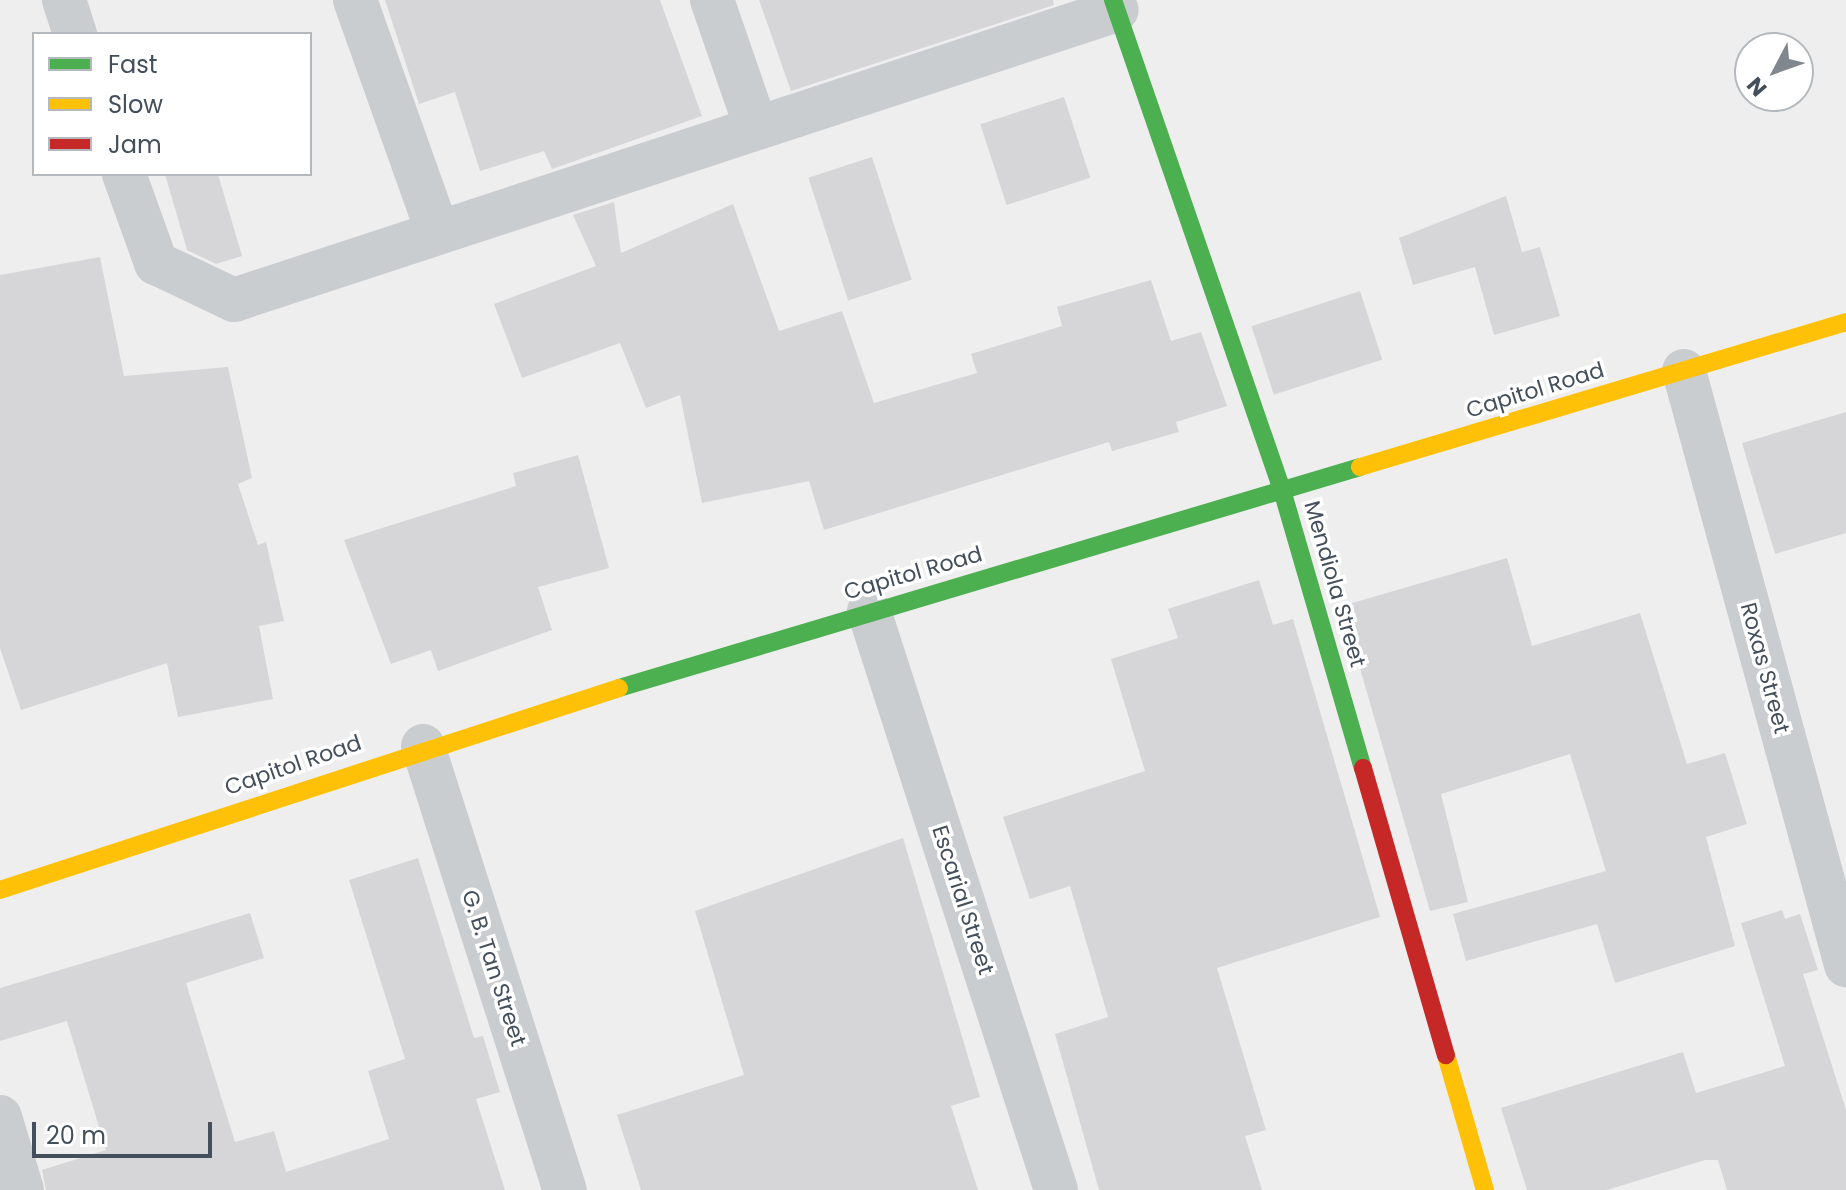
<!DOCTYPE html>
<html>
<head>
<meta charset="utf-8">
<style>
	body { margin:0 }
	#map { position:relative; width:1846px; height:1190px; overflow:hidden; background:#efeeee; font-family:Poppins,sans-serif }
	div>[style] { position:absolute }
	.building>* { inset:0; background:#d6d6d8; transform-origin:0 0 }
	.street>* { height:44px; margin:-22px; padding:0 22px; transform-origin:22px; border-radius:22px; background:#cacdd0 }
	.fast>* { height:18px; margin:-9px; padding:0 9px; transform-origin:9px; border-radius:9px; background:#4caf50 }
	.slow>* { height:18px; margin:-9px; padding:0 9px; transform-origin:9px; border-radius:9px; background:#ffc107 }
	.jam>* { height:18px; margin:-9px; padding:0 9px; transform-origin:9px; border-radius:9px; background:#c62828 }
	span { translate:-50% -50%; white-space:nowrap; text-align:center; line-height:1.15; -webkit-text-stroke:7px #fff; paint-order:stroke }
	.street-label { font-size:22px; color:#444f5c }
	.legend { position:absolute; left:32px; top:32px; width:280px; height:144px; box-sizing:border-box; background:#fff; border:2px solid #b4b9be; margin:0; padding:10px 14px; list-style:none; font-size:24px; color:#444f5c }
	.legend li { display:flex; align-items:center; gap:16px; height:40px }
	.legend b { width:40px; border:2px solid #b4b9be }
	.north { position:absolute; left:1734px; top:32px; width:80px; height:80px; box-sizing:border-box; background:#fff; border:2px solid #b4b9be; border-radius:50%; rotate:229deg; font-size:22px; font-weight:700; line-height:32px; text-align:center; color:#444f5c }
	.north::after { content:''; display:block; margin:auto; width:28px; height:36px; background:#80878f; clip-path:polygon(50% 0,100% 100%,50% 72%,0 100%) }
	.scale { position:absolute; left:32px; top:1122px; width:180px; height:36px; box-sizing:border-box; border:4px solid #444f5c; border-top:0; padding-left:10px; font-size:24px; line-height:28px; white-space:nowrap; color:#444f5c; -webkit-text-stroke:6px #fff; paint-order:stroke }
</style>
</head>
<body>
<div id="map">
	<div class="building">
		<div style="clip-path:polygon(385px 0,660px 0,702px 116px,552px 169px,544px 151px,480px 171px,455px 92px,419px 104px)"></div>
		<div style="clip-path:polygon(759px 0,1053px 0,1054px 5px,791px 91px)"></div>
		<div style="left:1064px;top:97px;width:85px;height:88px;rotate:72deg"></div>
		<div style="left:872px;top:157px;width:129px;height:67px;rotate:72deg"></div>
		<div style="clip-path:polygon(165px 174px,218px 174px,242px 256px,216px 264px,187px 250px)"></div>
		<div style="clip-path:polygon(1506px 196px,1522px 252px,1540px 247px,1560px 316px,1494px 335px,1475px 267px,1413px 285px,1399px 238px)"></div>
		<div style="clip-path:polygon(614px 202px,621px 253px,733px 204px,779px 331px,842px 311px,874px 403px,977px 373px,971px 354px,1062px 326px,1057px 307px,1151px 280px,1171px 341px,1201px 332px,1227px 406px,1176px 422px,1179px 432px,1112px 451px,1109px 442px,824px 530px,809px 481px,702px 503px,680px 395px,646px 408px,620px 343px,522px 378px,494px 304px,596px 266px,573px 215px)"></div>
		<div style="clip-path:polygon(100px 257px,124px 376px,228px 367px,252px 478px,238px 484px,258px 545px,266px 542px,284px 621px,259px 626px,273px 699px,178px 717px,167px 663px,21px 710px,0 648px,0 275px)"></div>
		<div style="left:1360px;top:291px;width:72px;height:114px;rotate:72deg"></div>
		<div style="clip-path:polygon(1846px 412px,1846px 533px,1775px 554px,1742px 443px)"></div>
		<div style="clip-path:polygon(578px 455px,609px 568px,538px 587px,552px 630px,438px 671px,431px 650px,391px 664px,344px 540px,516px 486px,513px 473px)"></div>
		<div style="clip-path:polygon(1507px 558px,1532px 646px,1640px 613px,1687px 764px,1725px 753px,1747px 824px,1706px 837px,1735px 946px,1615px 983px,1597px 924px,1466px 961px,1453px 914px,1606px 871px,1570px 754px,1441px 794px,1468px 902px,1430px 911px,1342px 606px)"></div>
		<div style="clip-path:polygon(1259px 580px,1273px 625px,1293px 619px,1380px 917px,1217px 968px,1266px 1130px,1245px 1136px,1262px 1190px,1099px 1190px,1055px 1034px,1108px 1017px,1070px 886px,1030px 899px,1003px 817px,1145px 771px,1111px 659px,1178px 638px,1168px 609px)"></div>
		<div style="clip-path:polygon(903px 838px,980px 1097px,951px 1106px,978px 1190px,641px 1190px,617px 1115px,744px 1075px,695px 911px)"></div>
		<div style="clip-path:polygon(418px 858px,474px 1038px,483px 1036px,500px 1092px,476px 1099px,505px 1190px,46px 1190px,42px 1170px,106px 1150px,67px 1021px,0 1041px,0 988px,250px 913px,264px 958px,186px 983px,235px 1142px,274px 1131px,286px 1172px,389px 1139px,368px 1071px,405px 1059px,349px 880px)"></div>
		<div style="clip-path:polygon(1782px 910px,1785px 919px,1800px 914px,1818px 970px,1803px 974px,1846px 1110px,1846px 1190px,1727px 1190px,1718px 1160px,1705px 1160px,1607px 1190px,1527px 1190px,1501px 1108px,1683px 1052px,1696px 1093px,1785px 1066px,1741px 923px)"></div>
	</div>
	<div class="street">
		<div style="left:64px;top:0;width:36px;rotate:72deg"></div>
		<div style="left:355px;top:0;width:247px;rotate:70.4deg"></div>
		<div style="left:712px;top:0;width:134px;rotate:70.9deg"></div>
		<div style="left:124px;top:174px;width:95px;rotate:70.2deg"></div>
		<div style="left:156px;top:263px;width:86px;rotate:25.4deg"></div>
		<div style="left:234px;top:300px;width:929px;rotate:-18.18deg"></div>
		<div style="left:1684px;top:371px;width:616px;rotate:74.74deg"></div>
		<div style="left:869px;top:611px;width:608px;rotate:72.1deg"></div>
		<div style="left:423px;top:746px;width:466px;rotate:72.3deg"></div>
		<div style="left:0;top:1117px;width:76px;rotate:73.2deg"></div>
	</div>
	<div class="fast">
		<div style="left:1113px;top:0;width:518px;rotate:70.97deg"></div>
		<div style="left:1282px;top:490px;width:290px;rotate:73.8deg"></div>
		<div style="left:619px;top:688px;width:773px;rotate:-16.61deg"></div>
	</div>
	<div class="slow">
		<div style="left:1360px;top:467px;width:507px;rotate:-16.61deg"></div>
		<div style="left:0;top:890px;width:651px;rotate:-18.07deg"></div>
		<div style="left:1446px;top:1055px;width:141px;rotate:73.9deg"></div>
	</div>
	<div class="jam">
		<div style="left:1363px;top:768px;width:299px;rotate:73.9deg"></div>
	</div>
	<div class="street-label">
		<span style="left:1535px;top:390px;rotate:-17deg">Capitol Road</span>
		<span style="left:913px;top:573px;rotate:-16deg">Capitol Road</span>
		<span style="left:1335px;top:584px;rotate:74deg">Mendiola Street</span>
		<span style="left:1765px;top:668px;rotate:75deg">Roxas Street</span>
		<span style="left:293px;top:765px;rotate:-19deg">Capitol Road</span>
		<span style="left:963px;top:900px;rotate:72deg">Escarial Street</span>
		<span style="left:494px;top:968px;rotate:72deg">G. B. Tan Street</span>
	</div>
	<ul class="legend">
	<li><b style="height:10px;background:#4caf50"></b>Fast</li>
	<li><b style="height:10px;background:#ffc107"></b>Slow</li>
	<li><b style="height:10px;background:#c62828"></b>Jam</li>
	</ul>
	<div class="north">N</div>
	<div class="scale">20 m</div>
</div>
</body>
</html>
